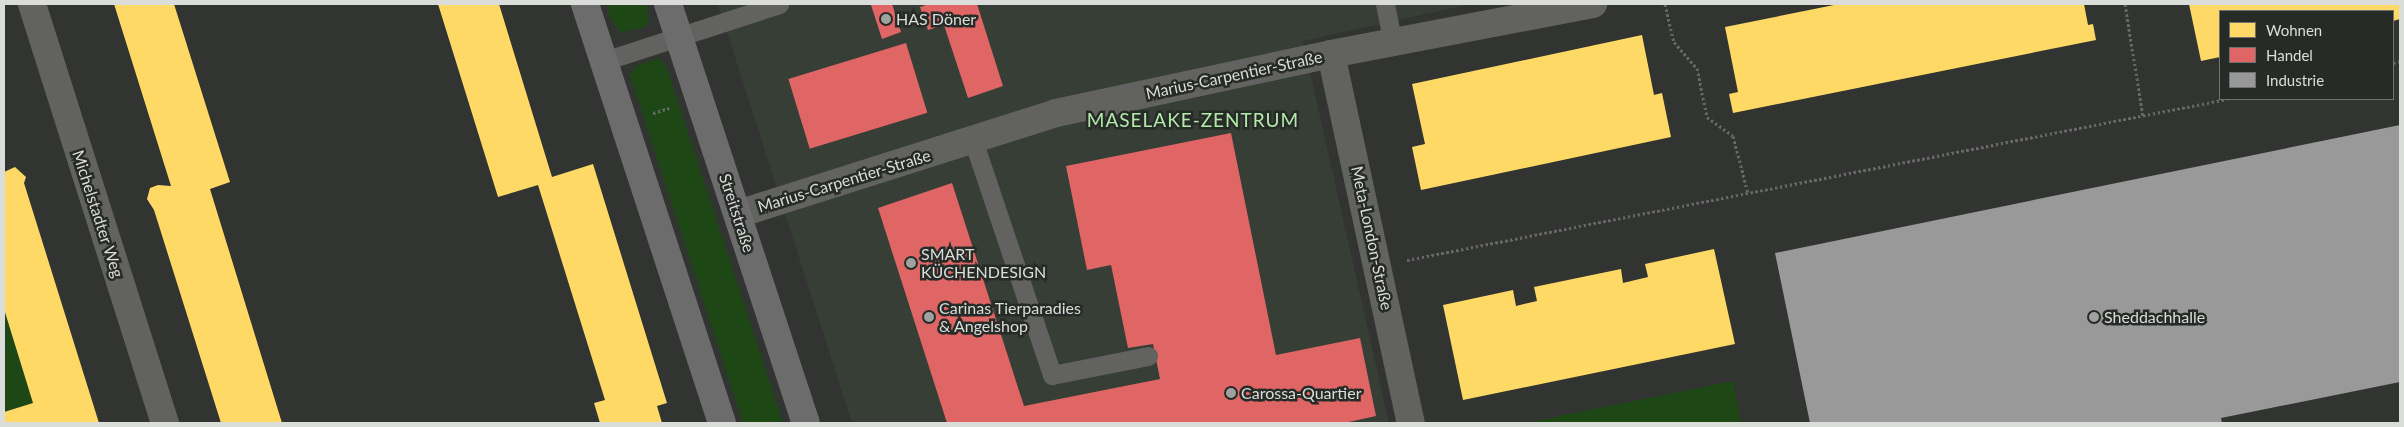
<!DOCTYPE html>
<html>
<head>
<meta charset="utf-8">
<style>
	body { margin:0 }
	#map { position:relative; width:2404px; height:427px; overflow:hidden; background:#323431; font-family:Lato,sans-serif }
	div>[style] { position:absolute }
	.built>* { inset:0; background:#373e36 }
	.green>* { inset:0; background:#1d4816 }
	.homes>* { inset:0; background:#ffd966 }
	.shops>* { inset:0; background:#e06666; transform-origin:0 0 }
	.industry>* { inset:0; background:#999 }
	.path>* { height:3px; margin-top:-1.5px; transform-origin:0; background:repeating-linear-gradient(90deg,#666766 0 2.5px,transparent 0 5px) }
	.lane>* { height:19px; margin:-9.5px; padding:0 9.5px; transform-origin:9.5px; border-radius:9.5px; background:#626261 }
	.street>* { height:28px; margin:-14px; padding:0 14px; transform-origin:14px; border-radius:14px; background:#626261 }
	.secondary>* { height:28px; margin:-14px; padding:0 14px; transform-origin:14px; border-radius:14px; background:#6c6c6c }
	.dots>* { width:14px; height:14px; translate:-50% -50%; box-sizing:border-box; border:2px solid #272b27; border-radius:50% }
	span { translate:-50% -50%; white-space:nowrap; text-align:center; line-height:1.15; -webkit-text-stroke:5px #272b27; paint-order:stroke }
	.poi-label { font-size:16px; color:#dbdddb }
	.left { translate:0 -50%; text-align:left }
	.street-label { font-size:16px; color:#dbdddb }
	.quarter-label { font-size:19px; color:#b2e8aa; letter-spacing:1px }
	.frame { position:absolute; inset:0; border:5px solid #dbdddb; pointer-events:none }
	.legend { position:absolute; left:2219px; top:10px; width:175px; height:90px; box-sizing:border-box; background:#272b27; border:1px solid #6f726f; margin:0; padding:6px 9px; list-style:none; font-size:15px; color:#dbdddb }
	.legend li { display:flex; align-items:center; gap:10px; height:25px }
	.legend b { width:25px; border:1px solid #6f726f }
</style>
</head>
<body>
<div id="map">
	<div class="built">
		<div style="clip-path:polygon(718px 4px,1471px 4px,1303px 41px,1389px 423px,852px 423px)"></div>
	</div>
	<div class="green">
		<div style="clip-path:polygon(606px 4px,646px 4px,649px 22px,645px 27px,621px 32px,612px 22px)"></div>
		<div style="clip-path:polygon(658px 58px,666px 66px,783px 423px,743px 423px,630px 75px,636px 66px)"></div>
		<div style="clip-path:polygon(4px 309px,33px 403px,4px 412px)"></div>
		<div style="clip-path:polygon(1733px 381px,1741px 423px,1525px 423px)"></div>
	</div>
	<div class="homes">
		<div style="clip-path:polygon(114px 4px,174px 4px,230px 182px,210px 189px,282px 423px,221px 423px,154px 210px,147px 199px,150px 188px,158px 185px,171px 186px)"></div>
		<div style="clip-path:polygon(438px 4px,499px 4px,552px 177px,593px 164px,667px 403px,657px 406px,662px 423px,600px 423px,594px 403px,605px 400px,538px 185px,498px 197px)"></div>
		<div style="clip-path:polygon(1839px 4px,2084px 4px,2088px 25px,2093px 24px,2096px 40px,1733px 113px,1729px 94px,1738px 92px,1725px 27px)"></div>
		<div style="clip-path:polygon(2189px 4px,2400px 4px,2400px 19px,2393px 21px,2393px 11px,2220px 11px,2220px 57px,2201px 61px)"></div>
		<div style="clip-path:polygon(1642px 35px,1654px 95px,1662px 93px,1671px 137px,1421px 190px,1412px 147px,1425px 144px,1412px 84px)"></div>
		<div style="clip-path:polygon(15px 167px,26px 177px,24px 183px,99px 423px,4px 423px,4px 412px,33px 403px,4px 309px,4px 172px)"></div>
		<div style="clip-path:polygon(1714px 249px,1735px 344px,1463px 400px,1443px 305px,1513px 290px,1516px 306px,1537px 301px,1534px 287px,1621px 269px,1623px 283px,1648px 277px,1645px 264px)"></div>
	</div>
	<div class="shops">
		<div style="clip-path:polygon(892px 4px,901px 32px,882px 39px,871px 5px)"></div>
		<div style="clip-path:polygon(929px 4px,977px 4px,1003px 86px,968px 98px,944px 25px,928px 30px,920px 7px)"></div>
		<div style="left:906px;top:43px;width:73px;height:123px;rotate:73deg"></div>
		<div style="clip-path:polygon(1231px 133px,1276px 355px,1360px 338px,1376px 416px,1344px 423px,947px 423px,878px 208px,952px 183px,1024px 406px,1160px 379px,1153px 344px,1128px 348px,1111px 265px,1087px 270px,1066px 166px)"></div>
	</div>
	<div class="industry">
		<div style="clip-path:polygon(2400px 125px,2400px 382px,2221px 418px,2222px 423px,1810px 423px,1775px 253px)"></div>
	</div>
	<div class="path">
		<div style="left:1665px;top:4px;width:39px;rotate:77deg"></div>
		<div style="left:1674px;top:42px;width:35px;rotate:49deg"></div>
		<div style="left:1697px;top:68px;width:50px;rotate:78.5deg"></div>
		<div style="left:1707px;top:117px;width:32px;rotate:36deg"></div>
		<div style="left:1733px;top:136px;width:59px;rotate:75.3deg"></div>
		<div style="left:2125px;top:4px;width:114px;rotate:80.9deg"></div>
		<div style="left:2393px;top:63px;width:7px;rotate:-16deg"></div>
		<div style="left:653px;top:113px;width:17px;rotate:-17deg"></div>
		<div style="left:1407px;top:260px;width:836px;rotate:-11.11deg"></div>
	</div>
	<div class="lane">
		<div style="left:1385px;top:4px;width:41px;rotate:78.7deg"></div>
		<div style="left:604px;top:61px;width:184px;rotate:-18deg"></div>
		<div style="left:973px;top:140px;width:248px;rotate:71.4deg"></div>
		<div style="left:1052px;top:375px;width:98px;rotate:-11.2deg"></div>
	</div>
	<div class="street">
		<div style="left:32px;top:4px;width:440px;rotate:72.4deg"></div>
		<div style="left:1331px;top:54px;width:378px;rotate:77.8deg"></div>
		<div style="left:738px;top:214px;width:334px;rotate:-17.6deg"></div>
		<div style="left:1056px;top:113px;width:281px;rotate:-12.1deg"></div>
		<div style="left:1331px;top:54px;width:267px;rotate:-10.8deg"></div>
	</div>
	<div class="secondary">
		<div style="left:585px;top:4px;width:441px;rotate:71.9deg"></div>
		<div style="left:668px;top:4px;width:441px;rotate:71.8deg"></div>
	</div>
	<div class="dots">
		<div style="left:886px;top:19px;background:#a0a2a0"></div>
		<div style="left:911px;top:263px;background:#a0a2a0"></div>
		<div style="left:929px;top:317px;background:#a0a2a0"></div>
		<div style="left:2094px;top:317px;background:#a0a2a0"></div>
		<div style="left:1231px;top:393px;background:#a0a2a0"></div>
	</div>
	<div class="poi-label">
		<span class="left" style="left:896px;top:19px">HAS Döner</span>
		<span class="left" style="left:921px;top:263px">SMART<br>KÜCHENDESIGN</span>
		<span class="left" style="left:939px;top:317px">Carinas Tierparadies<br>&amp; Angelshop</span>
		<span class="left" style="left:2104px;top:317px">Sheddachhalle</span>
		<span class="left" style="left:1241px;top:393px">Carossa-Quartier</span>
	</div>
	<div class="street-label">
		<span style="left:1234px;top:75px;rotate:-12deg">Marius-Carpentier-Straße</span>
		<span style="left:844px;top:181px;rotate:-17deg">Marius-Carpentier-Straße</span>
		<span style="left:737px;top:213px;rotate:72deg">Streitstraße</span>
		<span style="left:98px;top:214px;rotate:72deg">Michelstadter Weg</span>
		<span style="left:1372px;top:238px;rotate:78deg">Meta-London-Straße</span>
	</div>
	<div class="quarter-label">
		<span style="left:1193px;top:120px">MASELAKE-ZENTRUM</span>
	</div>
	<div class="frame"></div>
	<ul class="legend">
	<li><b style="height:14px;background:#ffd966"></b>Wohnen</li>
	<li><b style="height:14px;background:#e06666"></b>Handel</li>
	<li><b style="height:14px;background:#999"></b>Industrie</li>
	</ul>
</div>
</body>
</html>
